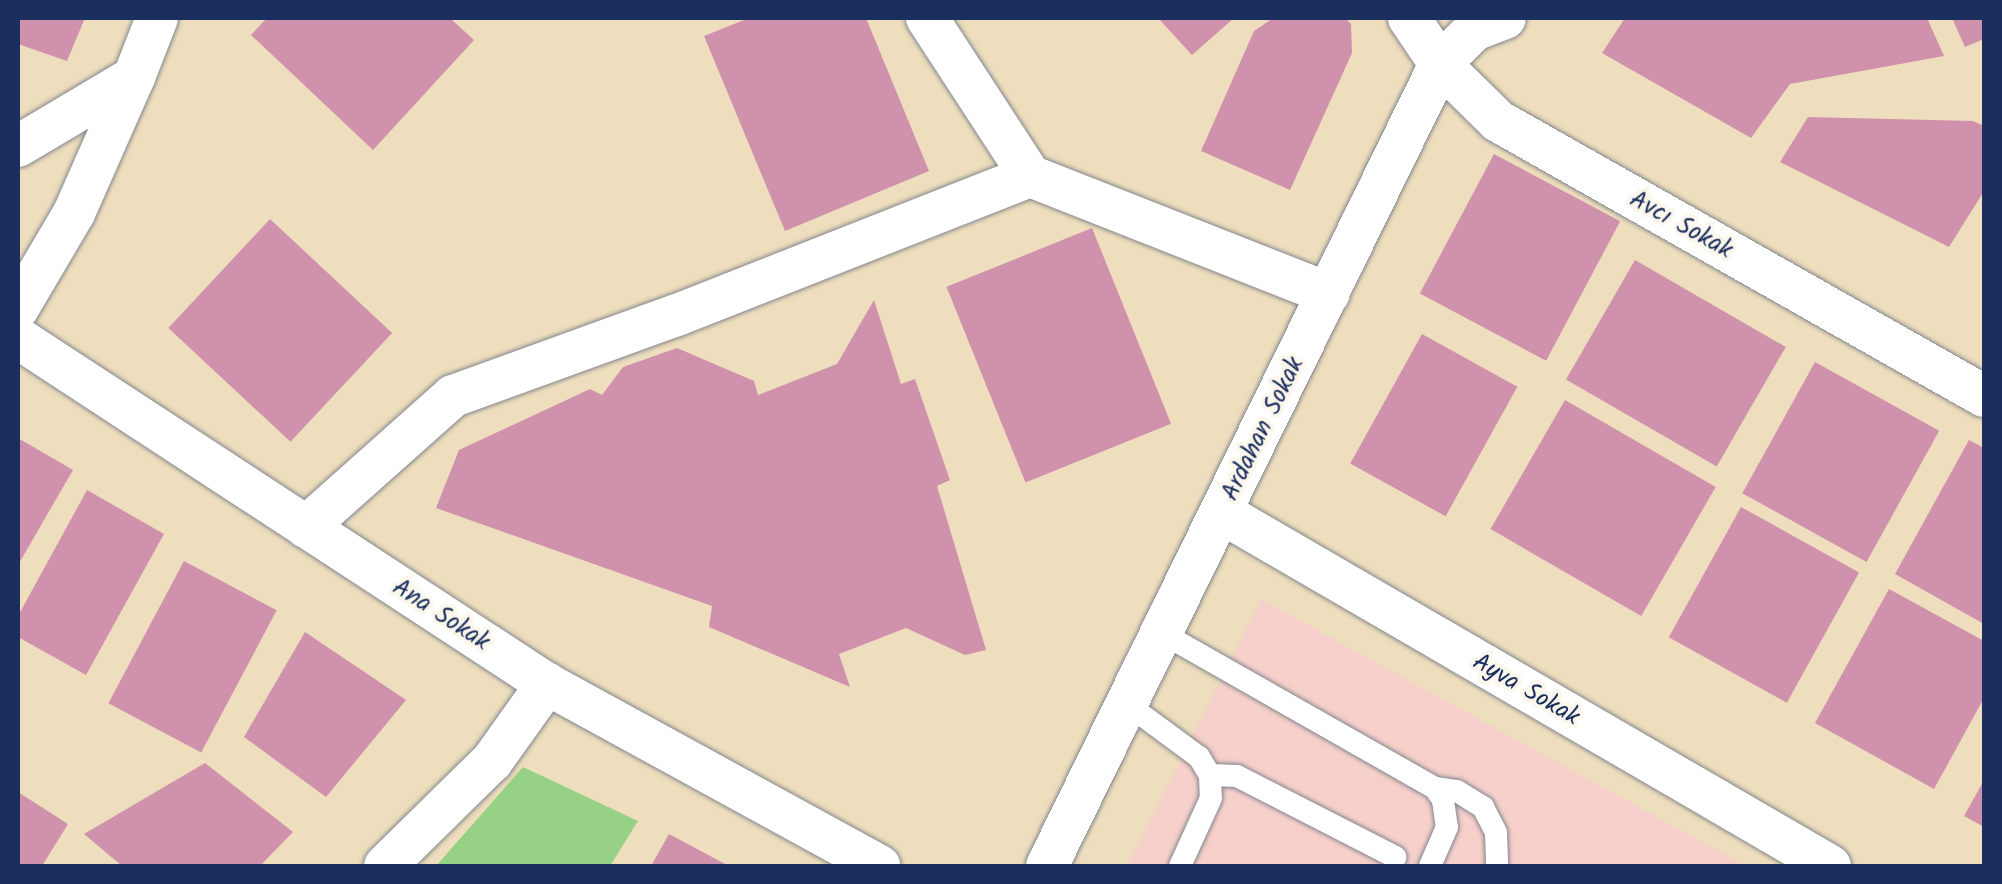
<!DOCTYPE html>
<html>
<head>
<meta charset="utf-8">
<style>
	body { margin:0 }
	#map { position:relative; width:2002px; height:884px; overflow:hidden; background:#eedebd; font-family:Kalam,sans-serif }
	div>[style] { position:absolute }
	.built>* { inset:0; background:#f7d0cb }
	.green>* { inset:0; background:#96d185 }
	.building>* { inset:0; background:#d091ad; transform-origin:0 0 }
	.roads { filter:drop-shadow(0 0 2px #84868e) drop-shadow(0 0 2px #84868e) }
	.service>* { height:22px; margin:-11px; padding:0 11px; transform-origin:11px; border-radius:11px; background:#fff }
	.minor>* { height:42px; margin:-21px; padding:0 21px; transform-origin:21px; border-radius:21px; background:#fff }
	span { translate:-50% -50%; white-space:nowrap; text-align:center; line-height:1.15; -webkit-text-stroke:8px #fbf7ec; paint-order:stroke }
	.street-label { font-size:25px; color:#1b2f5e }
	.frame { position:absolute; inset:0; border:20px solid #1b2f5e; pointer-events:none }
</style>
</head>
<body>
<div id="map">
	<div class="built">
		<div style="clip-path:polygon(1261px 599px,1746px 866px,1127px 866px)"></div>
	</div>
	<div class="green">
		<div style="clip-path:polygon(523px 767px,638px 821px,610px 866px,436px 866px)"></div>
	</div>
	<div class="building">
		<div style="clip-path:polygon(18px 18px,85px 18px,67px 61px,18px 44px)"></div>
		<div style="clip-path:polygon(267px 18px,450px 18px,474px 40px,373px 150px,251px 35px)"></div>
		<div style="clip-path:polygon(749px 18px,866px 18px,929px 171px,785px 231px,704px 36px)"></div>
		<div style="clip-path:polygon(1158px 18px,1234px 18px,1192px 55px)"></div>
		<div style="clip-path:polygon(1273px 18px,1345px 18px,1351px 24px,1352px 53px,1290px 190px,1201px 151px,1254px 31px)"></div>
		<div style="clip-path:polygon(1625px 18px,1927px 18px,1944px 56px,1790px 84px,1751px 138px,1602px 53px)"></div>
		<div style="clip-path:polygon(1952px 18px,1984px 18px,1984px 39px,1965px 47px)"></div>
		<div style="clip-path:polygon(1808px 117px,1973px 121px,1984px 126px,1984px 191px,1949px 247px,1780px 162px)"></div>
		<div style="left:1494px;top:154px;width:143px;height:158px;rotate:28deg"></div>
		<div style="left:270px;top:219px;width:167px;height:149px;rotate:43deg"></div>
		<div style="left:1092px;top:228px;width:211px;height:157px;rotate:68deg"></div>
		<div style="left:1635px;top:260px;width:174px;height:138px;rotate:30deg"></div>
		<div style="clip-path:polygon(874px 300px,901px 384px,915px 379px,950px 480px,937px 486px,986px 650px,965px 655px,906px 628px,839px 654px,850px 687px,709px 627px,712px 606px,436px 508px,459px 450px,590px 389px,602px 395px,623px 367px,677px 348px,754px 381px,758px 395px,837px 364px)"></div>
		<div style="left:1422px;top:334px;width:109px;height:148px;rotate:29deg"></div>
		<div style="left:1815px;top:362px;width:142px;height:150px;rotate:29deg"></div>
		<div style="left:1565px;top:400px;width:174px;height:149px;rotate:30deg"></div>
		<div style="clip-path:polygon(18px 438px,73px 470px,18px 565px)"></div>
		<div style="clip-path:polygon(1969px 440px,1984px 448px,1984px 624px,1895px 574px)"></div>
		<div style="clip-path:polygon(87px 490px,164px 534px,86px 675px,18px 637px,18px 616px)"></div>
		<div style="left:1741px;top:507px;width:135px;height:149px;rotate:29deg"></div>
		<div style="left:184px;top:561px;width:105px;height:161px;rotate:28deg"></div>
		<div style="clip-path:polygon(1889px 589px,1984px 641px,1984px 698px,1934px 789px,1815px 723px)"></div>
		<div style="clip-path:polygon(305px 632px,406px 700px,326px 797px,244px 737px)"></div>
		<div style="clip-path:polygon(205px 763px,293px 832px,260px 866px,122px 866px,84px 834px)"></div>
		<div style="clip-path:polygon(1984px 780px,1984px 827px,1964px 816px)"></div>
		<div style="clip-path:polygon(18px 792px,68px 824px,42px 866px,18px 866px)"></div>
		<div style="clip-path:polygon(669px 834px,729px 866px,651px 866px)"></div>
	</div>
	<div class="roads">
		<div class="service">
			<div style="left:1162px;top:633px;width:314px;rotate:29.6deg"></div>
			<div style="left:1435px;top:788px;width:14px;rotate:56deg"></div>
			<div style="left:1443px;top:800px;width:27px;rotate:82deg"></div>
			<div style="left:1447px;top:827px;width:43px;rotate:113.6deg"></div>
			<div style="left:1127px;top:704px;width:89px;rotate:36.4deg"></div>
			<div style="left:1199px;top:757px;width:21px;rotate:59deg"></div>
			<div style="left:1210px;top:775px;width:23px;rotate:88deg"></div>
			<div style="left:1211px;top:798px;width:75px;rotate:114.5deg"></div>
			<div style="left:1210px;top:775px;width:27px;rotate:2deg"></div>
			<div style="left:1237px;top:776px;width:178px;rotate:27.1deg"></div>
			<div style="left:1435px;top:788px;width:22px;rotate:8deg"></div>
			<div style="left:1457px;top:791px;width:31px;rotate:32deg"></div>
			<div style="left:1483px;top:807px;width:29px;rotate:63deg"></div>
			<div style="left:1496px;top:833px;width:33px;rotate:88deg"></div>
		</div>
		<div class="minor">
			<div style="left:1409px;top:18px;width:55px;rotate:56deg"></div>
			<div style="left:1440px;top:64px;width:81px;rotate:44.5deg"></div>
			<div style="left:1498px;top:121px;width:558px;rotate:29.5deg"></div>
			<div style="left:18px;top:146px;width:135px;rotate:-30.7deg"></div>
			<div style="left:134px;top:77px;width:63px;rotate:-68.7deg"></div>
			<div style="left:1030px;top:176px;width:321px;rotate:21.5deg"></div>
			<div style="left:18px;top:308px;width:110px;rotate:-59.5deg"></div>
			<div style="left:74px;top:213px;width:149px;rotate:-66.2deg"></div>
			<div style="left:18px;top:338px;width:632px;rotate:33.19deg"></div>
			<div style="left:547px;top:684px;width:379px;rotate:28.7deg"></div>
			<div style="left:1222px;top:513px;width:703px;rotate:30.14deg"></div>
			<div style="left:306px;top:527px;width:197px;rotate:-41.7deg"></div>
			<div style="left:453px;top:396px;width:238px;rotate:-19.9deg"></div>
			<div style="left:677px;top:315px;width:379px;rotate:-21.5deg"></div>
			<div style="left:1030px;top:176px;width:189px;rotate:-123.1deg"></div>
			<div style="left:385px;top:866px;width:150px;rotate:-44.5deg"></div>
			<div style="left:492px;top:761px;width:95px;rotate:-54.5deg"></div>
			<div style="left:1047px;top:866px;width:893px;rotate:-63.89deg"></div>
			<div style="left:1440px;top:64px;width:48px;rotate:-45deg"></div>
			<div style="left:1474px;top:30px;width:33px;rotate:-21deg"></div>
		</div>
	</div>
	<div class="street-label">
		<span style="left:1681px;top:225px;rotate:29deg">Avcı Sokak</span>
		<span style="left:1263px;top:429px;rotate:-64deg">Ardahan Sokak</span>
		<span style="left:441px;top:615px;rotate:33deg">Ana Sokak</span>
		<span style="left:1526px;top:690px;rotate:30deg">Ayva Sokak</span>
	</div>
	<div class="frame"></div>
</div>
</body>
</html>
